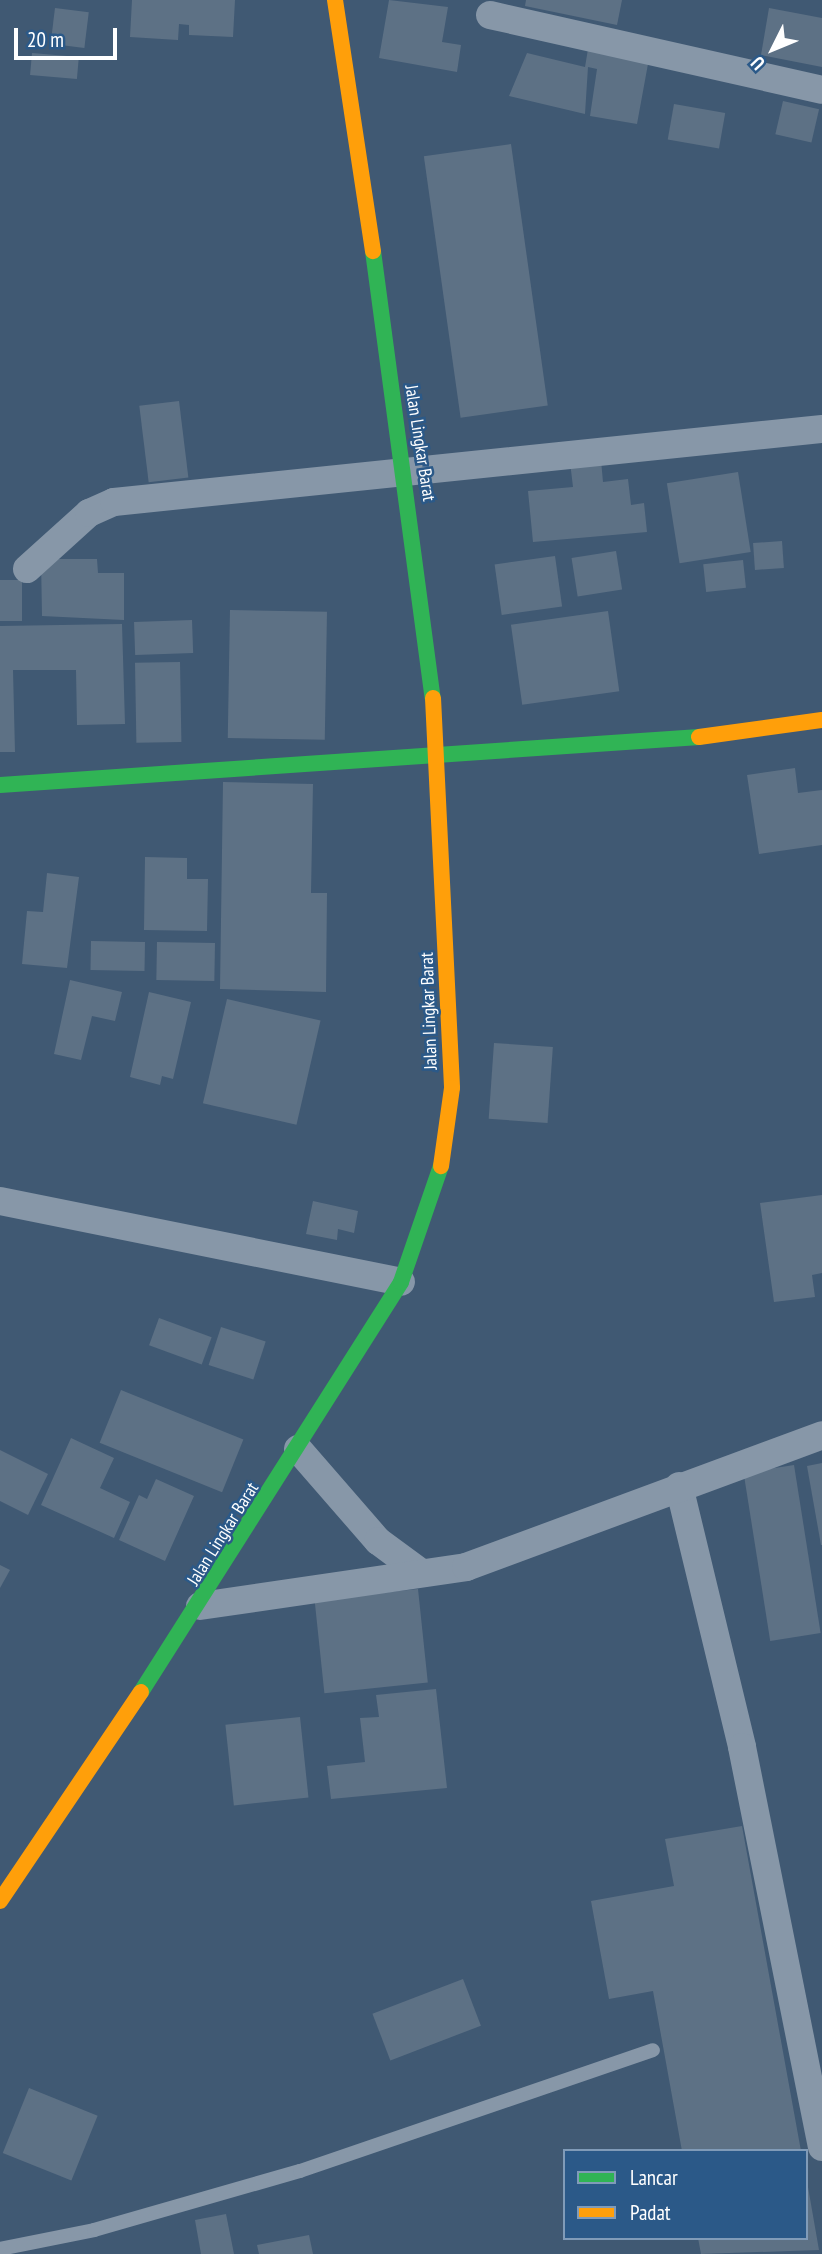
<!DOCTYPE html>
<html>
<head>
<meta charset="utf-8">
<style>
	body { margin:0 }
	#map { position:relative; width:822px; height:2254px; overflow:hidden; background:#405973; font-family:"PT Sans Narrow",sans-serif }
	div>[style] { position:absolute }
	.building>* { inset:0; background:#5d7185; transform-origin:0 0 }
	.lane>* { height:14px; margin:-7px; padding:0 7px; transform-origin:7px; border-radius:7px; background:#8797a8 }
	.street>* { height:28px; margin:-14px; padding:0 14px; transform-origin:14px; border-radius:14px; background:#8797a8 }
	.fast>* { height:16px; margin:-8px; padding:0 8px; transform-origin:8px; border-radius:8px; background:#30b455 }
	.slow>* { height:16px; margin:-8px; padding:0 8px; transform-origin:8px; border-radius:8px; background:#ff9f0a }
	span { translate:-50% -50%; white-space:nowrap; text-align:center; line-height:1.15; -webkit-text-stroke:5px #2b5988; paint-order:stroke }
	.street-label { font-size:18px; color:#fff }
	.legend { position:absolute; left:563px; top:2149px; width:245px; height:91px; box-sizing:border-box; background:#2b5988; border:2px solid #809bb8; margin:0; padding:9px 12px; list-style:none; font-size:21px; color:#fff }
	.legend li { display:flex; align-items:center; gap:14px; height:35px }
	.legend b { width:35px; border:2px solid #809bb8 }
	.north { position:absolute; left:738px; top:14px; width:70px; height:70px; -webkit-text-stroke:5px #2b5988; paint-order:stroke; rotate:227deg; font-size:19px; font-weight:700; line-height:28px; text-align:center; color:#fff }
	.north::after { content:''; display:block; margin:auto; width:24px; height:32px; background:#fff; clip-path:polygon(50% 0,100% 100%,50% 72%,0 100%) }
	.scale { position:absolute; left:14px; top:28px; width:103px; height:32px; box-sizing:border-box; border:4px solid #fff; border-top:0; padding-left:9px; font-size:21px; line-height:24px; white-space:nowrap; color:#fff; -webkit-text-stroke:5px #2b5988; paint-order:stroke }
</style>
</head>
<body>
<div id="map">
	<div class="building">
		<div style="clip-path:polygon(132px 0,235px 0,233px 37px,189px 35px,189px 25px,179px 24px,178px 40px,130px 37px)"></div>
		<div style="clip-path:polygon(389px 0,448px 7px,442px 42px,461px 45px,457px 72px,379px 58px)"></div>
		<div style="clip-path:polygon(526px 0,622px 0,617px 25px,525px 6px)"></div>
		<div style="left:55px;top:8px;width:34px;height:36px;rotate:7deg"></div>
		<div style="clip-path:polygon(769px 8px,822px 18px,822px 67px,761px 55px)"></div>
		<div style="clip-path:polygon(589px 43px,650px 53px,637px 124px,590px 116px,597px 69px,588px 67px,585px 114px,509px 96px,527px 53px,585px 67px)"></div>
		<div style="left:32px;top:53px;width:47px;height:22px;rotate:5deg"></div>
		<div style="left:783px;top:101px;width:37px;height:34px;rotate:13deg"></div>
		<div style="left:674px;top:104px;width:52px;height:36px;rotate:10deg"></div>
		<div style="left:511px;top:144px;width:264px;height:88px;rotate:82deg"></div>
		<div style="left:179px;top:401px;width:77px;height:40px;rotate:83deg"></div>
		<div style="clip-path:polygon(601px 460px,603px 482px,628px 479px,631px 505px,644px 503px,647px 532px,533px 542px,528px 491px,573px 487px,570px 462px)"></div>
		<div style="left:738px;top:472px;width:81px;height:72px;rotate:81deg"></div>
		<div style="left:782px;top:541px;width:27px;height:29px;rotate:86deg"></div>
		<div style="left:616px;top:551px;width:39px;height:45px;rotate:81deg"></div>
		<div style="left:555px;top:556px;width:51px;height:61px;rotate:82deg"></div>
		<div style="clip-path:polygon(41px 559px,97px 559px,98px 573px,124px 573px,124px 620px,42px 616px)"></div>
		<div style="left:743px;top:560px;width:28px;height:40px;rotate:84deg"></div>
		<div style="left:0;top:580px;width:22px;height:41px"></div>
		<div style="left:230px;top:610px;width:97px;height:128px;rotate:1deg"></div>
		<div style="left:608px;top:611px;width:81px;height:98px;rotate:82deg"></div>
		<div style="left:192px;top:620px;width:33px;height:58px;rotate:88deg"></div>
		<div style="clip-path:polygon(122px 624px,125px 724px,77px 725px,76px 670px,13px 670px,15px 752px,0 752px,0 626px)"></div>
		<div style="left:180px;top:662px;width:80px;height:45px;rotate:89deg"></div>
		<div style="clip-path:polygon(795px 768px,798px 793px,822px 790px,822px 845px,759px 854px,747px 775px)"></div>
		<div style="clip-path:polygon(223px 782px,313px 784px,311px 893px,327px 893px,326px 992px,220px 989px)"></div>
		<div style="clip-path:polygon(145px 857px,187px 858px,187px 879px,208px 879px,207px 931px,144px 930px)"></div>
		<div style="clip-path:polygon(47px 873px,79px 877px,67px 968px,22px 964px,27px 911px,43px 912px)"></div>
		<div style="left:91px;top:941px;width:54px;height:29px;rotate:1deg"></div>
		<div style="left:157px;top:942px;width:58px;height:38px;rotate:1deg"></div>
		<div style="clip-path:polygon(70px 980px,122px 992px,115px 1021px,92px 1016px,81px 1060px,54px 1054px)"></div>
		<div style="clip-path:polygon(149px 992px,191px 1002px,173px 1079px,162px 1076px,160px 1085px,130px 1077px)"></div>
		<div style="left:227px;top:999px;width:96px;height:107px;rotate:13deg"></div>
		<div style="left:494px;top:1043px;width:59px;height:76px;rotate:4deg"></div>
		<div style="clip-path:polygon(822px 1195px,822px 1273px,812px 1275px,815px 1297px,774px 1302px,760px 1203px)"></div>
		<div style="clip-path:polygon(313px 1201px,358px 1211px,354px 1233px,338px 1229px,337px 1240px,306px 1234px)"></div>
		<div style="left:159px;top:1318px;width:56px;height:29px;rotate:20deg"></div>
		<div style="left:221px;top:1327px;width:47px;height:40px;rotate:18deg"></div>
		<div style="left:121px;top:1390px;width:132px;height:57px;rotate:22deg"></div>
		<div style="clip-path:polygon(71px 1438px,114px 1458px,100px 1488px,130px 1502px,114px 1538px,41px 1505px)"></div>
		<div style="clip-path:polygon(0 1450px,48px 1474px,28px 1515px,0 1501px)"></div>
		<div style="clip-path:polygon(822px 1463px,822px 1545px,821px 1545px,807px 1466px)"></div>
		<div style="left:794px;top:1465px;width:170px;height:51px;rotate:81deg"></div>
		<div style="clip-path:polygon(156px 1479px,194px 1496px,165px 1561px,119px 1540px,139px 1495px,147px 1499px)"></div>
		<div style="clip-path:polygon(0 1565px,10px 1570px,0 1588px)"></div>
		<div style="left:418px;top:1589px;width:94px;height:104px;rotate:84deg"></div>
		<div style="clip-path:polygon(436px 1689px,447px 1788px,331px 1799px,327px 1766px,365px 1762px,360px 1718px,379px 1717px,376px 1695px)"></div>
		<div style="left:300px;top:1717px;width:81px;height:75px;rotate:84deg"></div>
		<div style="clip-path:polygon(742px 1826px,801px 2151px,682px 2151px,653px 1991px,609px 1999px,591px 1901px,674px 1886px,665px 1839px)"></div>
		<div style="left:463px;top:1979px;width:50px;height:97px;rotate:69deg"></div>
		<div style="left:29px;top:2088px;width:74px;height:70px;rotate:22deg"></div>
		<div style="clip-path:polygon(808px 2187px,819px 2250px,701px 2254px,698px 2238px,806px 2238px)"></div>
		<div style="clip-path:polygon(226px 2214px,234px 2254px,201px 2254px,195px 2220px)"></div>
		<div style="clip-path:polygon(309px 2235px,313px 2254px,259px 2254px,257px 2245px)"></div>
	</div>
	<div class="lane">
		<div style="left:0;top:2249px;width:96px;rotate:-11.4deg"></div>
		<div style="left:94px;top:2230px;width:214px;rotate:-16deg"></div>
		<div style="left:300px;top:2171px;width:373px;rotate:-18.9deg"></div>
	</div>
	<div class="street">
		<div style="left:490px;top:15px;width:340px;rotate:12.7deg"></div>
		<div style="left:27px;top:569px;width:84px;rotate:-42.1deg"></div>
		<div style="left:89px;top:513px;width:27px;rotate:-24deg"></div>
		<div style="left:114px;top:502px;width:712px;rotate:-5.89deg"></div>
		<div style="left:0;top:1201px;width:409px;rotate:11.4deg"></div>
		<div style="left:298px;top:1449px;width:122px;rotate:49deg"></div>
		<div style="left:378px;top:1541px;width:52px;rotate:36.4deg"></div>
		<div style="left:679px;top:1486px;width:268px;rotate:76.4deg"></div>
		<div style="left:742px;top:1747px;width:408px;rotate:78.7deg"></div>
		<div style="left:200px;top:1606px;width:269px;rotate:-8.3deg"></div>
		<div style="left:466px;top:1567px;width:380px;rotate:-20.3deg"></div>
	</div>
	<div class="fast">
		<div style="left:373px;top:251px;width:451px;rotate:82.4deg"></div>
		<div style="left:0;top:785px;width:701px;rotate:-3.93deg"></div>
		<div style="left:141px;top:1692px;width:485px;rotate:-57.6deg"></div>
		<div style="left:401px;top:1282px;width:123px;rotate:-71deg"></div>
	</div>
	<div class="slow">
		<div style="left:335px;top:0;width:254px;rotate:81.4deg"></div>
		<div style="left:433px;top:698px;width:390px;rotate:87.2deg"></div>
		<div style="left:452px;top:1088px;width:79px;rotate:98deg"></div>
		<div style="left:699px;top:737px;width:124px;rotate:-7.9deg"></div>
		<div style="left:0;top:1901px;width:252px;rotate:-56deg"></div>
	</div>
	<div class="street-label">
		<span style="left:420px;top:443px;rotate:81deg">Jalan Lingkar Barat</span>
		<span style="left:429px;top:1011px;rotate:-92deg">Jalan Lingkar Barat</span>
		<span style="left:223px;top:1534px;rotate:-58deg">Jalan Lingkar Barat</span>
	</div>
	<ul class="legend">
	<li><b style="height:9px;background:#30b455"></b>Lancar</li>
	<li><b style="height:9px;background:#ff9f0a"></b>Padat</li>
	</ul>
	<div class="north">U</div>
	<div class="scale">20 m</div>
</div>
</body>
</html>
